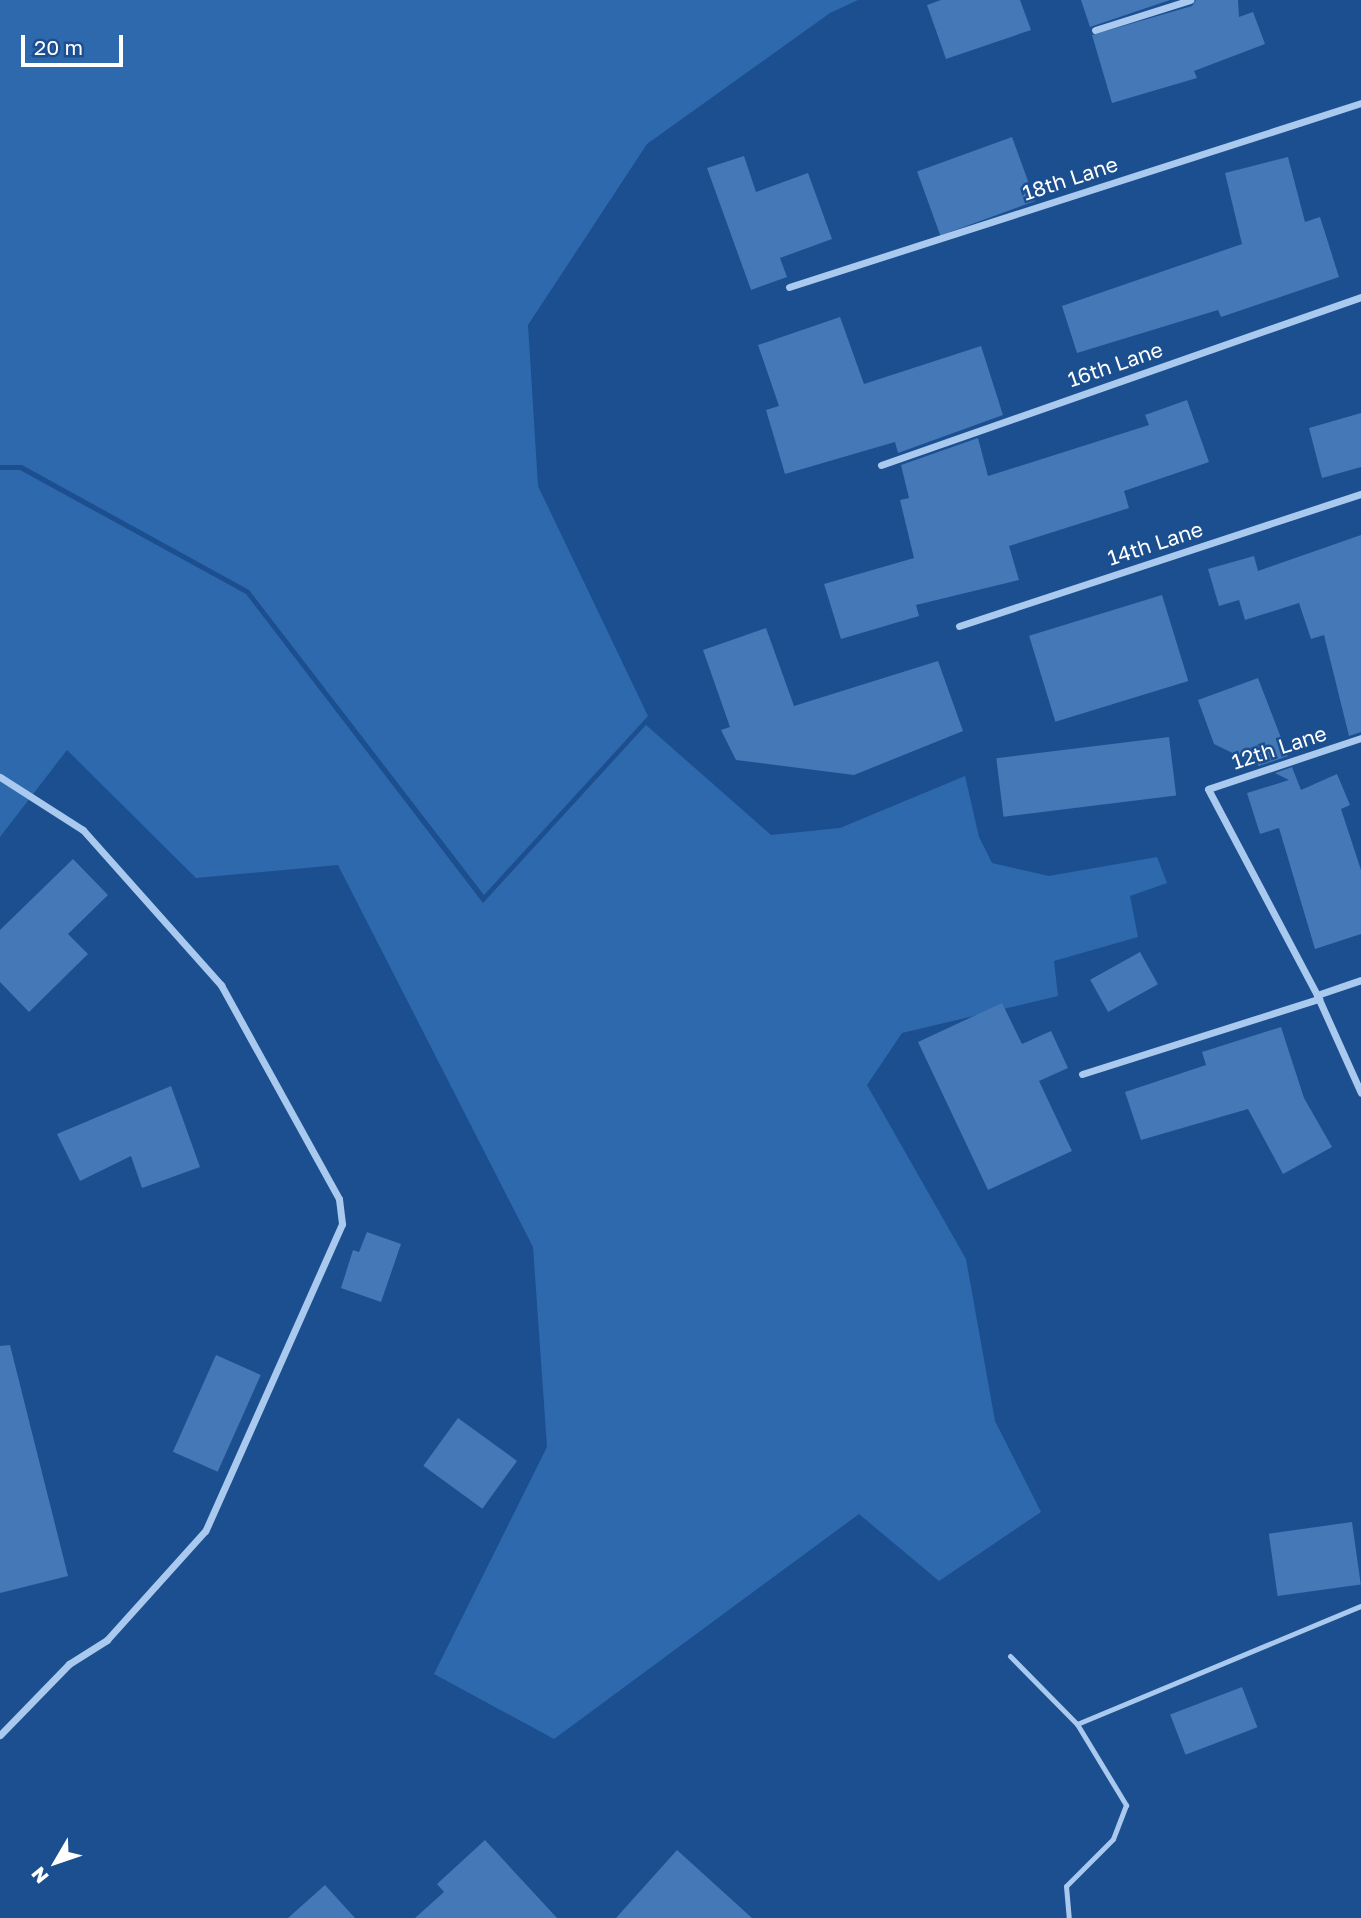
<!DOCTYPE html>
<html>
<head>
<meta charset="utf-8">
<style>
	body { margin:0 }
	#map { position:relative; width:1361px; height:1918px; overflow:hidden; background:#1b4f8f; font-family:"Golos Text",sans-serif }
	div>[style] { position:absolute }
	.green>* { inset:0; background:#2e69ad }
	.building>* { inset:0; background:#4478b7; transform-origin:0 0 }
	.lane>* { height:5px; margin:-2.5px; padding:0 2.5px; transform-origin:2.5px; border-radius:2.5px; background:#a9c9ee }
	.street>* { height:7px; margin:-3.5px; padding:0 3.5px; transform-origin:3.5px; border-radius:3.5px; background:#a9c9ee }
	span { translate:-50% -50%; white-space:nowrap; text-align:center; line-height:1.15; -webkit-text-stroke:5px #1b4f8f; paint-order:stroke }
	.street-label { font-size:21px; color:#fff }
	.north { position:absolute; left:21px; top:1827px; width:70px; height:70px; -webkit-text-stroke:5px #1b4f8f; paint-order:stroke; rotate:231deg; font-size:19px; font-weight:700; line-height:28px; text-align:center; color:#fff }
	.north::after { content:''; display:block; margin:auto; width:24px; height:32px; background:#fff; clip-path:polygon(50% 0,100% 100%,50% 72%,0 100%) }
	.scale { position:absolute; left:21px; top:35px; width:102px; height:32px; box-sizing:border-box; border:4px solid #fff; border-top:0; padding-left:9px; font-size:21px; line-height:24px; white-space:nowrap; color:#fff; -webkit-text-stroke:5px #1b4f8f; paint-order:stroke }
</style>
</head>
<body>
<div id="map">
	<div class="green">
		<div style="clip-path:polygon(0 0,858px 0,830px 13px,647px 144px,528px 325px,538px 486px,648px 716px,484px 895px,249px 590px,22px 465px,0 465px)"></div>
		<div style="clip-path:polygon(0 470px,20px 470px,246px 594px,483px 903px,646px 725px,771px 835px,840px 828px,965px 776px,979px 837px,992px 863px,1049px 876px,1157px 857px,1167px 883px,1130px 896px,1138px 937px,1054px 961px,1058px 996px,902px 1033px,867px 1085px,966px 1259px,995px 1421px,1041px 1512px,939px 1581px,859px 1514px,554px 1739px,434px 1674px,547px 1447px,533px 1247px,338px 865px,196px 878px,67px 750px,0 837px)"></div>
	</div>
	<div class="building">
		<div style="clip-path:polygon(941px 0,1020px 0,1031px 30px,946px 59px,927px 5px)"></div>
		<div style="clip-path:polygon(1081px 0,1170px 0,1090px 27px)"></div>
		<div style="clip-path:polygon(1196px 0,1238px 0,1239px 17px,1253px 12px,1265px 44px,1194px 71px,1197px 78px,1112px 103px,1092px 35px,1192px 6px)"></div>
		<div style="left:1012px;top:137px;width:68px;height:101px;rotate:70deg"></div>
		<div style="clip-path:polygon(744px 156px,756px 192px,808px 173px,832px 239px,780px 258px,787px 277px,751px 290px,707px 168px)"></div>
		<div style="clip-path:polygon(1288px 157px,1305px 222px,1320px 217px,1339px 277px,1221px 317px,1218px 310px,1077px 353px,1062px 306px,1242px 244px,1225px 173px)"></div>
		<div style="clip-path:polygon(840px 317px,864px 384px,981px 346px,1003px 415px,898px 453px,895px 442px,785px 474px,766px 410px,779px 406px,758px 345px)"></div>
		<div style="clip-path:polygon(1187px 400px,1209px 462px,1124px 491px,1129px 508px,1009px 546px,1019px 580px,916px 605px,919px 616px,841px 639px,824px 584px,914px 558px,900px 500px,909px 498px,901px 465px,978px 438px,988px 476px,1149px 425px,1145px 415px)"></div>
		<div style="clip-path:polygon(1361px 413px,1361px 467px,1322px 478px,1309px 428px)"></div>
		<div style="clip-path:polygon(1361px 535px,1361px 732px,1349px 736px,1324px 635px,1311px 639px,1299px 603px,1245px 620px,1239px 600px,1219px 606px,1208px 569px,1254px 556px,1258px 571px)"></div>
		<div style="left:1162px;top:595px;width:90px;height:139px;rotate:73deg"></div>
		<div style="clip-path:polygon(766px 628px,794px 706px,938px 661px,963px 731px,854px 775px,736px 760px,721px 730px,730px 727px,703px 650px)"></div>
		<div style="clip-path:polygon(1258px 678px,1288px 756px,1259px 766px,1214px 744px,1198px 700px)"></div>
		<div style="left:1169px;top:737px;width:59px;height:174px;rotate:83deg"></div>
		<div style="clip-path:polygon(1292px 767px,1301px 790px,1337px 774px,1350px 805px,1341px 809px,1361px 870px,1361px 934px,1315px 949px,1279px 828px,1260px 834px,1247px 793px,1289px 780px,1275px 773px)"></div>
		<div style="clip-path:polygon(73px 859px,108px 895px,68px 934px,88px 954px,29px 1012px,0 982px,0 930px)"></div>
		<div style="left:1140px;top:952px;width:37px;height:57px;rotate:61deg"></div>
		<div style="clip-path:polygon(1002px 1003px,1022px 1044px,1051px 1031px,1068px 1068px,1039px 1081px,1072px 1151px,988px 1190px,918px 1042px)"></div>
		<div style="clip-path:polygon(1281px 1027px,1304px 1098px,1332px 1147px,1283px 1174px,1248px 1109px,1141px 1140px,1125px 1092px,1206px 1065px,1202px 1052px)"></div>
		<div style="clip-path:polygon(171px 1086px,200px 1167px,142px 1188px,131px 1156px,80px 1181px,57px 1134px)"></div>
		<div style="clip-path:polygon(367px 1232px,401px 1244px,381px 1302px,341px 1288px,353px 1250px,359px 1252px)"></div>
		<div style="clip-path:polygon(10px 1345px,68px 1576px,0 1593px,0 1346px)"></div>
		<div style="left:216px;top:1355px;width:49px;height:106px;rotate:24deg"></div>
		<div style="left:458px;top:1418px;width:73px;height:59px;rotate:36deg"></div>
		<div style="left:1352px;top:1522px;width:63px;height:84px;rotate:82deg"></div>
		<div style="left:1242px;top:1687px;width:43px;height:77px;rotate:69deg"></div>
		<div style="clip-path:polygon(485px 1840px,557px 1918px,415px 1918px,444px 1892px,437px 1884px)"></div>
		<div style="clip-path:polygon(677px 1850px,752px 1918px,616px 1918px)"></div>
		<div style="clip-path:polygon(325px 1885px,355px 1918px,288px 1918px)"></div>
	</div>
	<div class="lane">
		<div style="left:1010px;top:1656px;width:95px;rotate:45.4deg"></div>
		<div style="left:1077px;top:1724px;width:95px;rotate:58.8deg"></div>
		<div style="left:1126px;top:1805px;width:36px;rotate:111deg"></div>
		<div style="left:1113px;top:1839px;width:66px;rotate:135deg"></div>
		<div style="left:1066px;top:1886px;width:32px;rotate:85deg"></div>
		<div style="left:1077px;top:1724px;width:308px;rotate:-22.6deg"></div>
	</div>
	<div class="street">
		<div style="left:1095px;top:30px;width:100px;rotate:-17.5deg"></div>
		<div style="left:789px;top:287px;width:601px;rotate:-17.83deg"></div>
		<div style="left:881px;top:465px;width:509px;rotate:-19.29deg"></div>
		<div style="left:959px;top:626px;width:423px;rotate:-18.2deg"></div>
		<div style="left:1361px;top:738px;width:161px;rotate:161.6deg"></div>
		<div style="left:1208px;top:789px;width:233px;rotate:62.1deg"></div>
		<div style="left:1317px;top:995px;width:107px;rotate:65.8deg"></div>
		<div style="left:0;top:777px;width:98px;rotate:32.6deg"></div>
		<div style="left:83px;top:830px;width:208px;rotate:48.3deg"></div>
		<div style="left:221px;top:985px;width:244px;rotate:61.1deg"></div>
		<div style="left:339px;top:1199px;width:25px;rotate:83deg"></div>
		<div style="left:342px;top:1224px;width:336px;rotate:114deg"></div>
		<div style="left:205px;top:1531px;width:147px;rotate:132deg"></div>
		<div style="left:107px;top:1640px;width:45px;rotate:147.7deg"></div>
		<div style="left:69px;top:1664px;width:99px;rotate:134.2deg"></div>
		<div style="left:1317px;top:995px;width:46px;rotate:-18.8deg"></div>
		<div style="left:1082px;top:1074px;width:249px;rotate:-17.6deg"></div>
	</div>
	<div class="street-label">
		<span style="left:1070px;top:178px;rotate:-18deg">18th Lane</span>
		<span style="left:1115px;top:364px;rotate:-19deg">16th Lane</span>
		<span style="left:1155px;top:543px;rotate:-18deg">14th Lane</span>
		<span style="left:1279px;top:747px;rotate:-18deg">12th Lane</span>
	</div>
	<div class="north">N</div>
	<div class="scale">20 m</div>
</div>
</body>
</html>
